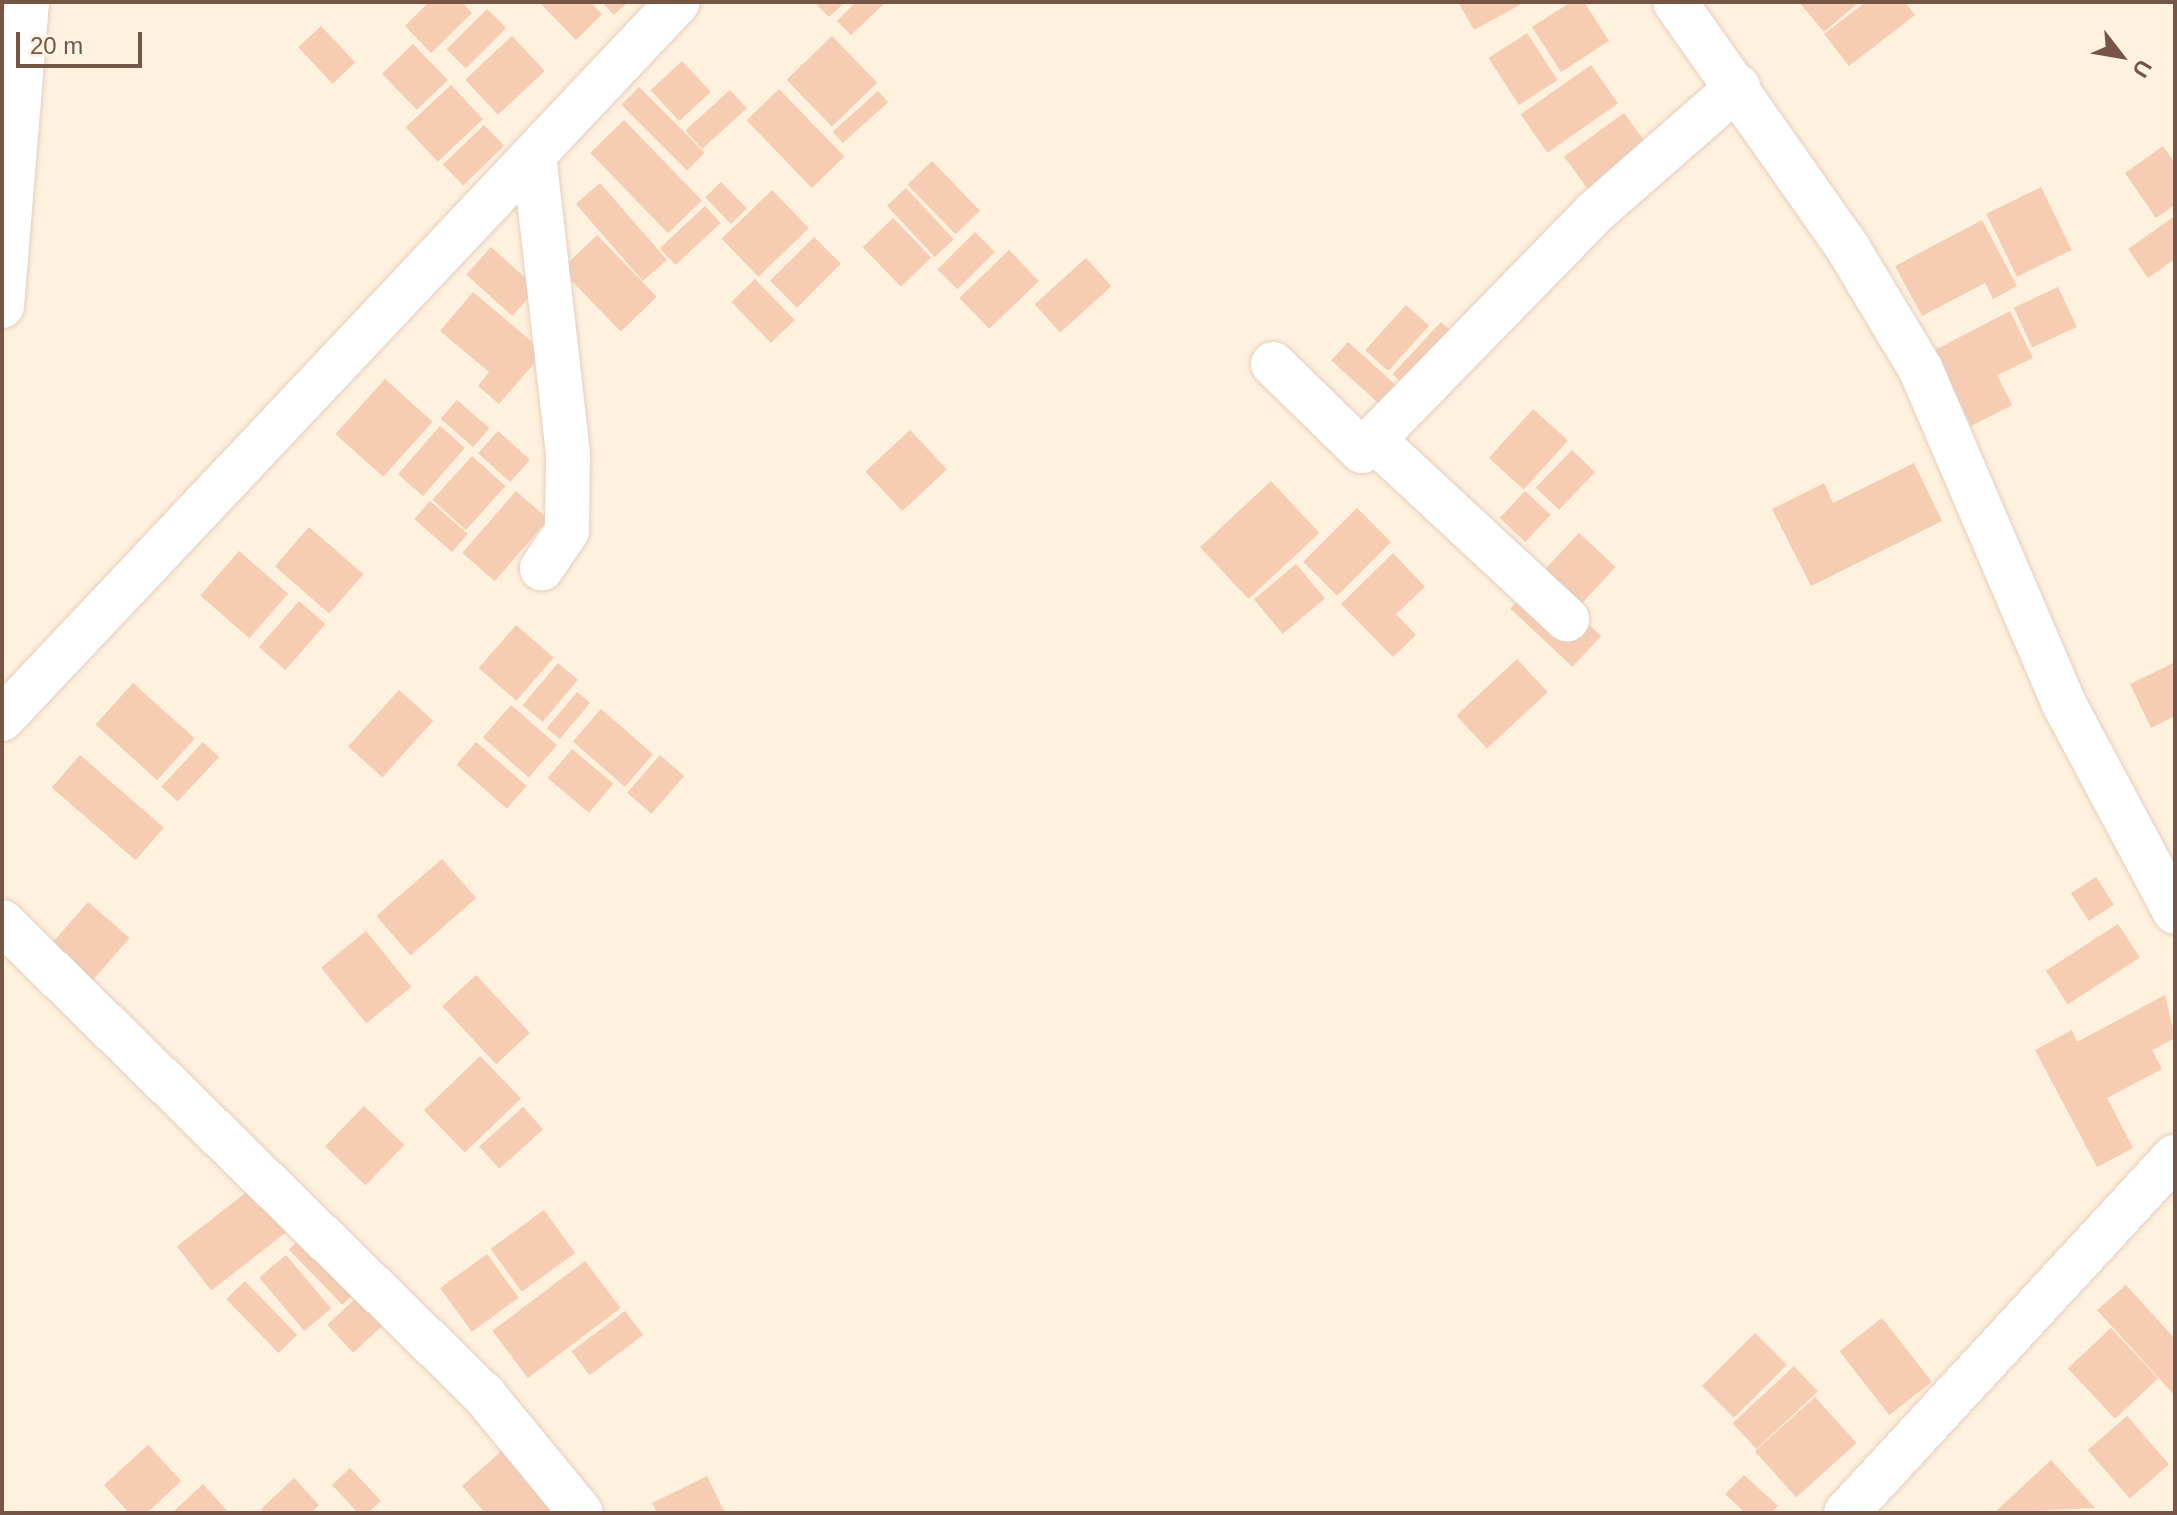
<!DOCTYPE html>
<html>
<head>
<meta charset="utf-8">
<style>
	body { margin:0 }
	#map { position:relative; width:2177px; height:1515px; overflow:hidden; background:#fef1de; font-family:Arial,sans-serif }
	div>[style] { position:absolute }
	.building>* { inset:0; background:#f6ccb3; transform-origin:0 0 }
	.roads { filter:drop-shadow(0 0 2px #e5cebd) drop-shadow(0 0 2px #e5cebd) }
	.street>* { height:44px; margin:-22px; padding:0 22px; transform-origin:22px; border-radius:22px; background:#fff }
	span { translate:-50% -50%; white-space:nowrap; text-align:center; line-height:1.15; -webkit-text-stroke:8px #fff5e6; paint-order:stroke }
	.frame { position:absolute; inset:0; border:4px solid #765544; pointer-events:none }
	.north { position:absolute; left:2081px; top:16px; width:80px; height:80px; -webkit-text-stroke:6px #fff5e6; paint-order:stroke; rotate:121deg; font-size:22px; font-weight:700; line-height:32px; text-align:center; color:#765544 }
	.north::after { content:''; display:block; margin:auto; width:28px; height:36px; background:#765544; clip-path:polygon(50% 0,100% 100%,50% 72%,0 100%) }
	.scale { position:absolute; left:16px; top:32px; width:126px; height:36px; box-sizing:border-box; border:4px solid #765544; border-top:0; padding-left:10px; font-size:24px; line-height:28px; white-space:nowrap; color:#765544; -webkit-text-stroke:6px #fff5e6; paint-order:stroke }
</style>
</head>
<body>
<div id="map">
	<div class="building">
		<div style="clip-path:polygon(429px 2px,462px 2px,472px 13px,431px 53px,405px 26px)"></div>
		<div style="clip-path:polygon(539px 2px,590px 2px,602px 14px,576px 40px)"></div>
		<div style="clip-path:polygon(602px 2px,628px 2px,614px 15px)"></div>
		<div style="clip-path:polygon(814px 2px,845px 2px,829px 17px)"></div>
		<div style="clip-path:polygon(856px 2px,886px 2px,851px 35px,837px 21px)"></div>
		<div style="clip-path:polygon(1458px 2px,1525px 2px,1474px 30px)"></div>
		<div style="clip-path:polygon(1571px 2px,1584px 2px,1609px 41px,1561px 72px,1532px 27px)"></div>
		<div style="clip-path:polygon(1799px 2px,1859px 2px,1824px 32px)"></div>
		<div style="clip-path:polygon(1866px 2px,1905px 2px,1915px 15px,1849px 66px,1824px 34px)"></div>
		<div style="left:487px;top:9px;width:27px;height:57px;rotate:45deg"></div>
		<div style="left:321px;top:26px;width:50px;height:31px;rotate:47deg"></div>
		<div style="left:1527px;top:33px;width:56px;height:46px;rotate:57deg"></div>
		<div style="left:512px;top:36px;width:48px;height:64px;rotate:47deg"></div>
		<div style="left:832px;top:36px;width:65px;height:63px;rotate:46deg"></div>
		<div style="left:413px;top:44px;width:50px;height:43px;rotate:46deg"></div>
		<div style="left:682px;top:61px;width:42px;height:43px;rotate:47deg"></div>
		<div style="left:1591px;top:65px;width:47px;height:86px;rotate:55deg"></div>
		<div style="left:451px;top:85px;width:47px;height:62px;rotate:47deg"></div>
		<div style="left:639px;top:87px;width:93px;height:25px;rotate:45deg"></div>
		<div style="left:779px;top:89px;width:94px;height:45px;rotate:46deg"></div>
		<div style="left:730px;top:90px;width:25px;height:60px;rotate:48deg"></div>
		<div style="left:878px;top:91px;width:15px;height:61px;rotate:48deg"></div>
		<div style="left:1624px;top:113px;width:47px;height:74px;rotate:54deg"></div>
		<div style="left:624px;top:120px;width:112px;height:47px;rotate:46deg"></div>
		<div style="left:484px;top:125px;width:29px;height:57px;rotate:46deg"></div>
		<div style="clip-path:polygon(2163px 146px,2175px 163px,2175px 205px,2156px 218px,2125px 173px)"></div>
		<div style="left:932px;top:161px;width:69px;height:34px;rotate:46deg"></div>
		<div style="left:721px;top:182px;width:37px;height:22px;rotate:46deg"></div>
		<div style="left:600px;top:183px;width:102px;height:32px;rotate:49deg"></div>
		<div style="left:2041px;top:187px;width:70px;height:61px;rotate:64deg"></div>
		<div style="left:906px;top:188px;width:70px;height:26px;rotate:47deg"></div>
		<div style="left:772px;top:190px;width:53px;height:70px;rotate:46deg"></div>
		<div style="left:705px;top:206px;width:23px;height:62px;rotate:47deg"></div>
		<div style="clip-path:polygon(2175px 216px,2175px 259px,2148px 278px,2128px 249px)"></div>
		<div style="left:893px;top:218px;width:55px;height:42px;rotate:46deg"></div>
		<div style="clip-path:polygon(1982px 220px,2017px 286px,1993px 299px,1985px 283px,1922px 316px,1895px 266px)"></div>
		<div style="left:975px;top:232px;width:28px;height:53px;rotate:45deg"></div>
		<div style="left:597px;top:235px;width:86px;height:50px;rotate:46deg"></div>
		<div style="left:814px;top:237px;width:38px;height:62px;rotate:45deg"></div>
		<div style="left:491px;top:247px;width:62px;height:37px;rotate:42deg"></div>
		<div style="left:1009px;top:250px;width:43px;height:69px;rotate:46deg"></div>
		<div style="left:1086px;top:258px;width:38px;height:69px;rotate:48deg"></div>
		<div style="left:755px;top:279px;width:57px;height:33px;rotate:46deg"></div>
		<div style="left:2058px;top:287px;width:44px;height:49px;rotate:65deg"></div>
		<div style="clip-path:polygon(473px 292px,544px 352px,499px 404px,478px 386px,489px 372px,440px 331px)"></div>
		<div style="left:1406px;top:305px;width:31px;height:61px;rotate:42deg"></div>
		<div style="clip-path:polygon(2010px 311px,2033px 358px,1997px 375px,2012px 405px,1971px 426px,1935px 350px)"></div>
		<div style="left:1441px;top:322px;width:35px;height:71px;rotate:43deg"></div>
		<div style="left:1348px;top:342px;width:89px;height:25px;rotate:42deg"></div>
		<div style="left:385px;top:379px;width:64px;height:74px;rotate:42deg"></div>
		<div style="left:457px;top:400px;width:43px;height:25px;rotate:41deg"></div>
		<div style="left:1533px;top:409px;width:47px;height:66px;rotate:42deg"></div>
		<div style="left:440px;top:426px;width:33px;height:64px;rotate:41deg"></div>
		<div style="left:910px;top:430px;width:54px;height:61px;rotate:47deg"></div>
		<div style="left:498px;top:431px;width:43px;height:30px;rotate:42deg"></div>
		<div style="left:1572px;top:450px;width:32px;height:52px;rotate:44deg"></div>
		<div style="left:472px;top:456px;width:45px;height:59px;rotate:42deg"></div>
		<div style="clip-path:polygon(1914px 463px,1942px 521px,1811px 586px,1772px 509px,1824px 483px,1833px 503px)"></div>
		<div style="left:1271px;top:481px;width:71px;height:97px;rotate:47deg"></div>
		<div style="left:516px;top:491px;width:43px;height:82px;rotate:41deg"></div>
		<div style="left:1525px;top:491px;width:35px;height:37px;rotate:43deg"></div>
		<div style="left:430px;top:501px;width:50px;height:24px;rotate:41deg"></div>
		<div style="left:1357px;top:508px;width:48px;height:76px;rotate:45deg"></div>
		<div style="left:309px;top:527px;width:72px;height:52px;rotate:41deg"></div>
		<div style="left:1579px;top:533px;width:50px;height:54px;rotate:43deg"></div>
		<div style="left:239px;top:551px;width:65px;height:59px;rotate:41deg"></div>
		<div style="clip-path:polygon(1393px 553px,1425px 587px,1396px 614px,1416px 635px,1393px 657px,1341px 604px)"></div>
		<div style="left:1296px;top:564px;width:45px;height:55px;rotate:50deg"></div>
		<div style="left:1539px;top:578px;width:85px;height:42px;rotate:43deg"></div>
		<div style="left:299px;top:601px;width:35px;height:61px;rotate:41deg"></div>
		<div style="left:516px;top:625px;width:50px;height:57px;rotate:41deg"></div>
		<div style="left:1517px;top:659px;width:45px;height:83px;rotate:47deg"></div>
		<div style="clip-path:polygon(2175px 662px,2175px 716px,2151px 728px,2130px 684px)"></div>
		<div style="left:558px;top:663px;width:26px;height:55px;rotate:40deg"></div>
		<div style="left:133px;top:683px;width:83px;height:56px;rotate:42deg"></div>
		<div style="left:399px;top:690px;width:46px;height:76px;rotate:42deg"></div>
		<div style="left:577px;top:692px;width:17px;height:47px;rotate:40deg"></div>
		<div style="left:511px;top:705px;width:61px;height:43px;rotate:41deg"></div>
		<div style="left:601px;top:709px;width:69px;height:43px;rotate:41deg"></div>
		<div style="left:203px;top:742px;width:22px;height:61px;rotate:43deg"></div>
		<div style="left:476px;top:742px;width:67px;height:30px;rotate:41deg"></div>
		<div style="left:572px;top:749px;width:54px;height:38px;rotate:40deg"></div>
		<div style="left:80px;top:755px;width:111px;height:43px;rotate:41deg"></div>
		<div style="left:660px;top:755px;width:32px;height:50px;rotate:41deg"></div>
		<div style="left:442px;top:859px;width:52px;height:87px;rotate:49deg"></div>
		<div style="left:2096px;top:877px;width:33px;height:30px;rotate:57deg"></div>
		<div style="left:88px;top:902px;width:55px;height:56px;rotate:41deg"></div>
		<div style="left:2118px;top:924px;width:40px;height:86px;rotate:57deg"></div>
		<div style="left:366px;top:931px;width:72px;height:58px;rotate:51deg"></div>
		<div style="left:476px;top:975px;width:79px;height:46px;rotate:47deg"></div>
		<div style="clip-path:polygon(2165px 995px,2175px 1038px,2152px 1050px,2162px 1069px,2107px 1098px,2133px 1148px,2097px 1167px,2035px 1050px,2072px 1030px,2077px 1042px)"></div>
		<div style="left:480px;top:1056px;width:59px;height:78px;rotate:46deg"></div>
		<div style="left:364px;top:1106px;width:56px;height:56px;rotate:44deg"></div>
		<div style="left:523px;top:1107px;width:30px;height:59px;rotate:48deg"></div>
		<div style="left:262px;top:1180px;width:56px;height:108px;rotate:52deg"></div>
		<div style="left:544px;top:1210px;width:53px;height:66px;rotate:54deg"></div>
		<div style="left:309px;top:1230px;width:77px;height:28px;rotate:46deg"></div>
		<div style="left:487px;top:1254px;width:54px;height:58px;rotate:54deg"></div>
		<div style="left:286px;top:1255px;width:70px;height:35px;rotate:50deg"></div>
		<div style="left:585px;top:1261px;width:59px;height:116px;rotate:53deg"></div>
		<div style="left:245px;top:1281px;width:75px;height:26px;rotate:46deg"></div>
		<div style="clip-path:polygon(2126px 1285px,2175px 1339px,2175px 1396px,2097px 1310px)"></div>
		<div style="left:369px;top:1286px;width:38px;height:57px;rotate:47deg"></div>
		<div style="left:625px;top:1311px;width:30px;height:67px;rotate:53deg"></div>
		<div style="left:1882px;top:1318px;width:81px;height:54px;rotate:52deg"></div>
		<div style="left:2111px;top:1328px;width:69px;height:59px;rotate:47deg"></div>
		<div style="left:1755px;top:1333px;width:45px;height:75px;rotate:45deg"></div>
		<div style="left:1794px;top:1366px;width:35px;height:84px;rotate:47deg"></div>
		<div style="left:1815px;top:1397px;width:62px;height:81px;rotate:48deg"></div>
		<div style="left:2127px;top:1416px;width:64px;height:52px;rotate:49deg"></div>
		<div style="clip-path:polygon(148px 1445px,181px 1481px,147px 1513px,129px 1513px,104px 1485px)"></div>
		<div style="clip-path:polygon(505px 1448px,561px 1513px,485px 1513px,462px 1486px)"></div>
		<div style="clip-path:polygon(2051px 1460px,2095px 1508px,1994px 1513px)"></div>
		<div style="clip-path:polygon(350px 1468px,381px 1501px,368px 1513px,358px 1513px,332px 1485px)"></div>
		<div style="clip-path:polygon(1744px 1475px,1778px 1506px,1771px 1513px,1745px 1513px,1725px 1494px)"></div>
		<div style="clip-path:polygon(707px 1476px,725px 1513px,657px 1513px,652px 1503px)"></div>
		<div style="clip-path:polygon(294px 1478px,319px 1505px,311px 1513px,265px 1513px,261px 1509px)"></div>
		<div style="clip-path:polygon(203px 1484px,229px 1513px,172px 1513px)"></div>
	</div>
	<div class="roads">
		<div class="street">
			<div style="left:1675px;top:2px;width:303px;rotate:54.9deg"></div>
			<div style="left:1849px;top:250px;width:140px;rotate:59deg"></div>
			<div style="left:1921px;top:370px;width:361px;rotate:66.8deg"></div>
			<div style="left:2063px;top:702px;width:238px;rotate:61.9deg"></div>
			<div style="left:534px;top:155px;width:302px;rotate:83.5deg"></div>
			<div style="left:568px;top:455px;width:76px;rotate:90.8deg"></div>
			<div style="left:567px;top:531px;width:45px;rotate:124deg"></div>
			<div style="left:2px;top:306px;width:305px;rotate:-85.3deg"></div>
			<div style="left:1273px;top:364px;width:124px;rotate:44.3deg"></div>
			<div style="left:1362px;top:451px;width:334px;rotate:-45.7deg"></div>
			<div style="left:1595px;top:212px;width:190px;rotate:-41.2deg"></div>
			<div style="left:1373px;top:439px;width:265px;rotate:42.9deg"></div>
			<div style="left:2px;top:719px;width:985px;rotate:-46.69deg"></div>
			<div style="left:2px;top:922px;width:677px;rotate:44.46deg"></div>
			<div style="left:485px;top:1396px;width:151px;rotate:50.6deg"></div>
			<div style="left:1846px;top:1513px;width:485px;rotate:-47.3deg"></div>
		</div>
	</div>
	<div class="frame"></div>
	<div class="north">U</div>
	<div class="scale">20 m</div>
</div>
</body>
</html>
